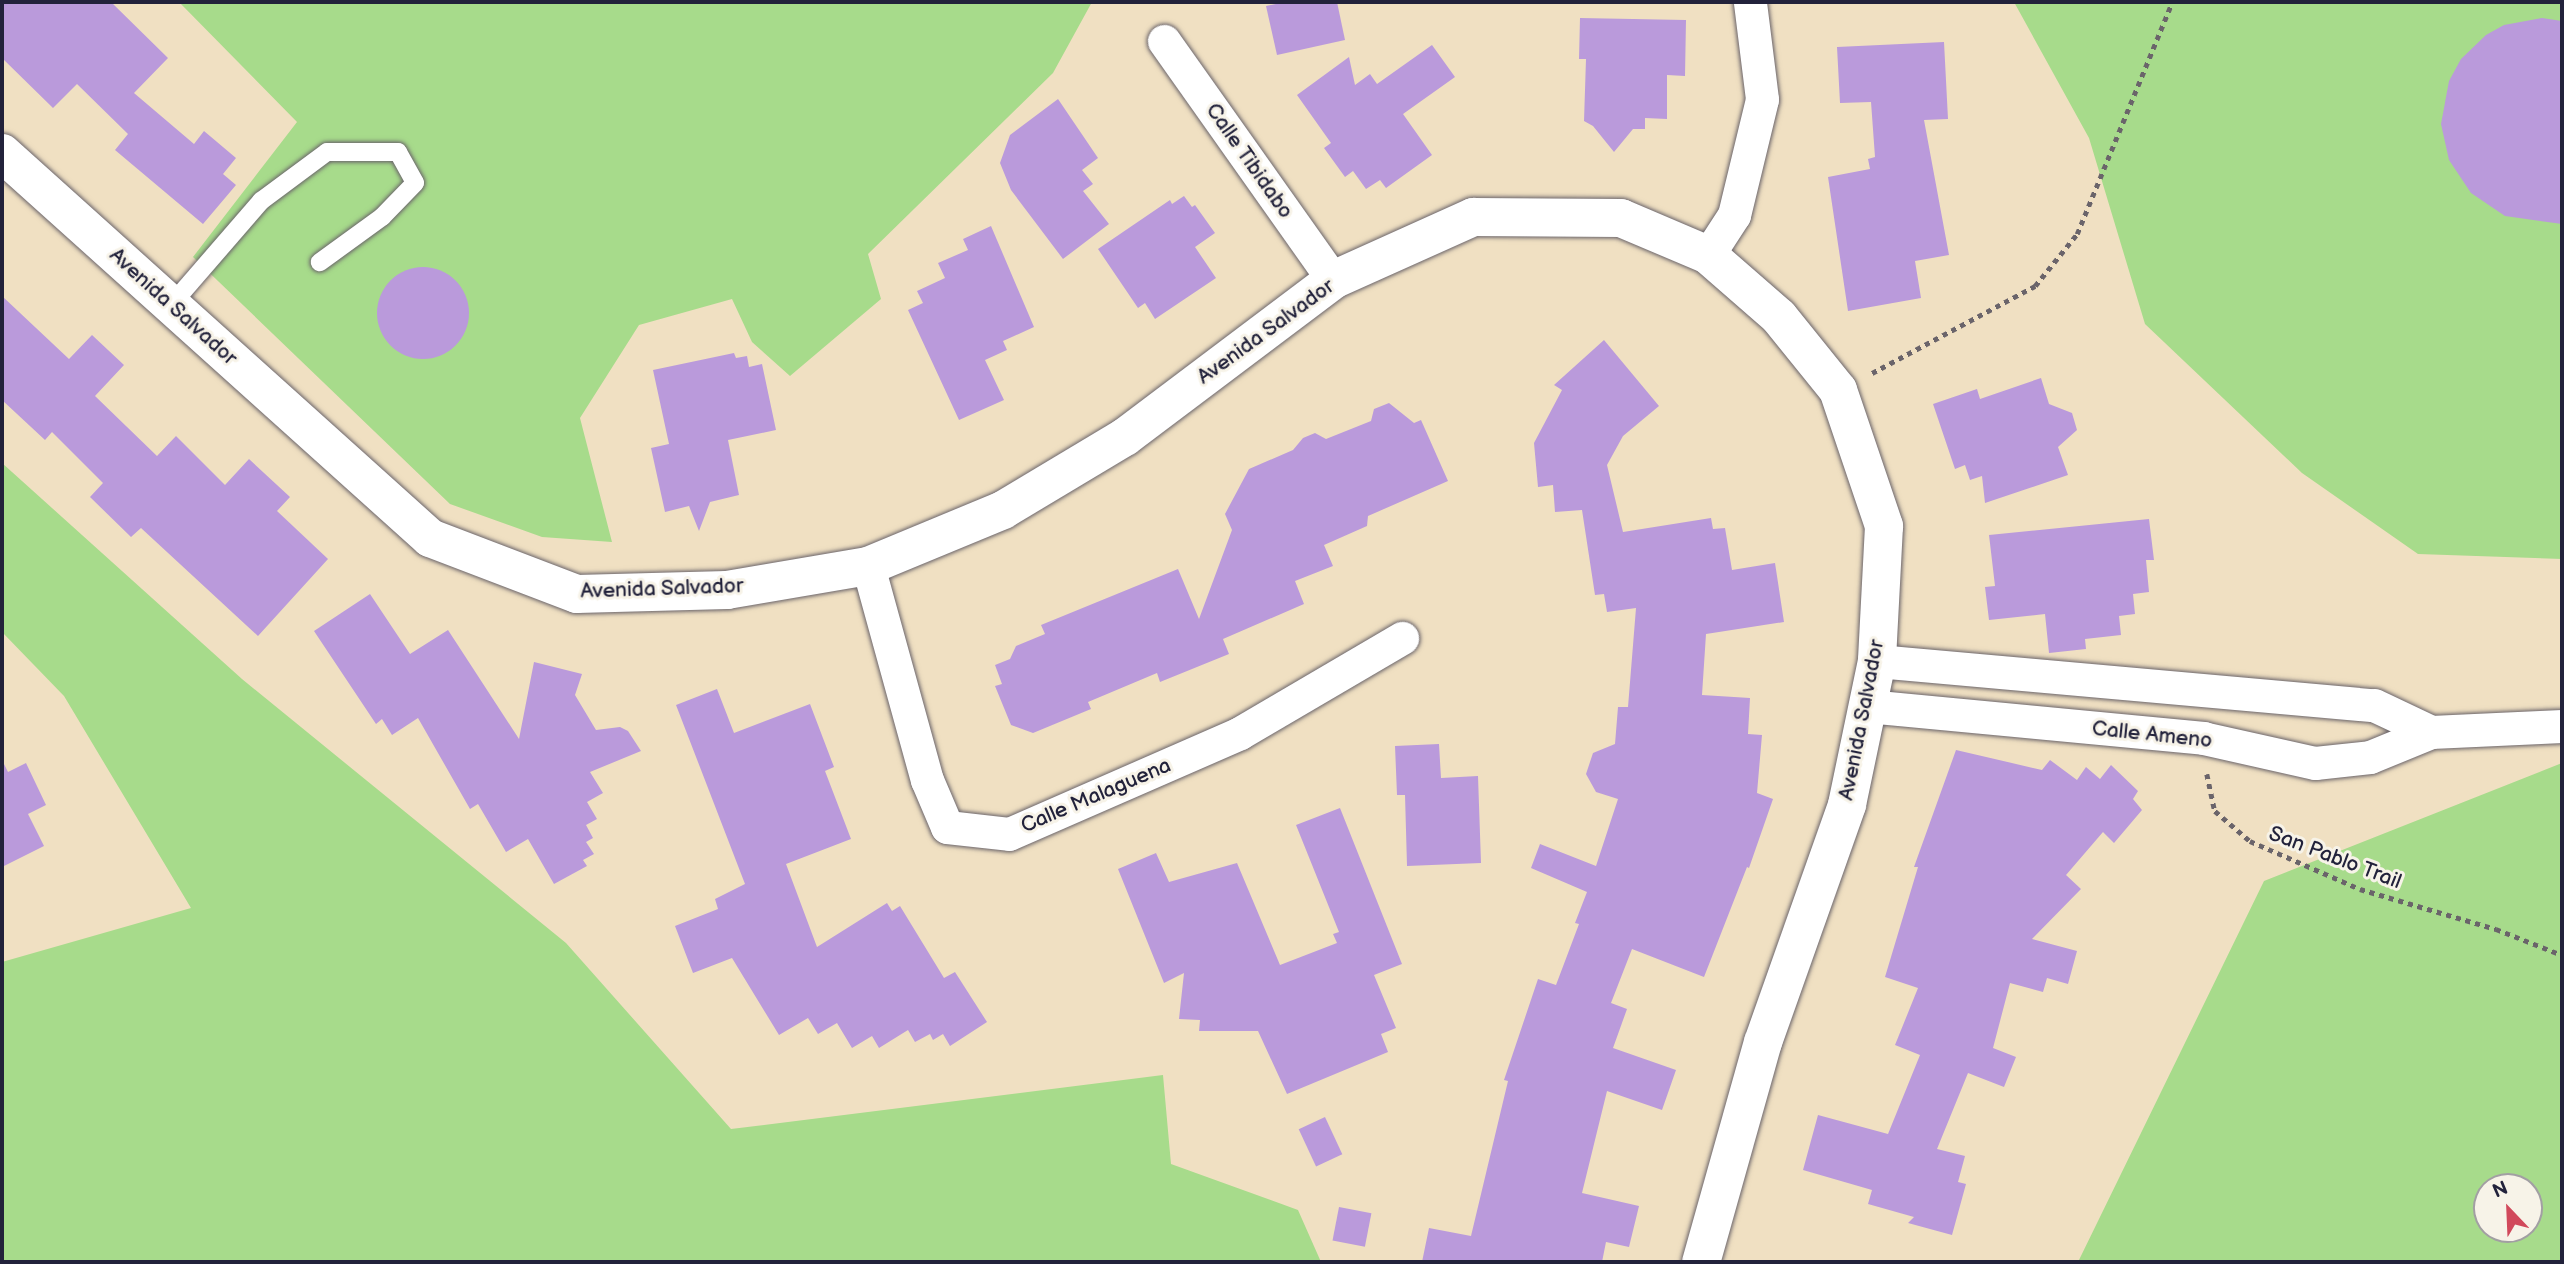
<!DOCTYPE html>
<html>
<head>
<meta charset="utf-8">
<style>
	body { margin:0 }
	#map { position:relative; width:2564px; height:1264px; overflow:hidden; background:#f0e0c2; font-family:"Balsamiq Sans",sans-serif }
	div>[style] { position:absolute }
	.green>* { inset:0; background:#a7db8b }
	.building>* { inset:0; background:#ba9adb; transform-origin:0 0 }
	.round { border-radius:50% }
	.path>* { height:4.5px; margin-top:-2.25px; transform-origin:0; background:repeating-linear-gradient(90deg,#6a646a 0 5px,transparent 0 10px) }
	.roads { filter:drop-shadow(0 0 2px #6a646a) drop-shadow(0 0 2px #6a646a) }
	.lane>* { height:18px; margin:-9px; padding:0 9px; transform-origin:9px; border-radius:9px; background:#fff }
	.street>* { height:33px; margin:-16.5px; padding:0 16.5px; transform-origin:16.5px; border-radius:16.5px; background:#fff }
	.secondary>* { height:38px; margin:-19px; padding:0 19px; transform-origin:19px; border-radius:19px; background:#fff }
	span { translate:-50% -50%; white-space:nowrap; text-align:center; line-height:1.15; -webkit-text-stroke:6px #f7f3e8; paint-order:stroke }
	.street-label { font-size:21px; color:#22223b }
	.frame { position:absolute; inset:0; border:4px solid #22223b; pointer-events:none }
	.north { position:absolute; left:2473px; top:1173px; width:70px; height:70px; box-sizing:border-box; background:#f7f3e8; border:2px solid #a29fa3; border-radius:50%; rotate:337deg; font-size:19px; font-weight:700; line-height:28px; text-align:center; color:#22223b }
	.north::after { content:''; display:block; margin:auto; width:24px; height:32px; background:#d1495b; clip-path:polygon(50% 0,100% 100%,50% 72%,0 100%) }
</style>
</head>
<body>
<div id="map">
	<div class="green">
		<div style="clip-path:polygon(179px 2px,1092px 2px,1053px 73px,868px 254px,881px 299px,790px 376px,752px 342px,732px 299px,639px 325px,580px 418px,612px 542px,542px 537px,450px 504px,193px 257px,297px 122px)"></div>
		<div style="clip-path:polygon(2014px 2px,2562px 2px,2562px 559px,2418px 554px,2302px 473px,2145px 324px,2089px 138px)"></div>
		<div style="clip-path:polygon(2px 463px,242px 679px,566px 943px,731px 1129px,1163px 1075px,1171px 1164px,1298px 1210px,1321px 1262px,2px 1262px,2px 962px,191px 908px,64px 696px,2px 632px)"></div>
		<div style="clip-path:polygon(evenodd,2562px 763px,2562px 1262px,2078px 1262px,2264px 881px,2562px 763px,2487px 1187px,2529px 1187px,2529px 1229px,2487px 1229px,2487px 1187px)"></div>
	</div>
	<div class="building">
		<div style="clip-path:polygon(2px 2px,111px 2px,168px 58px,134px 93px,194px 144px,204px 131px,236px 158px,223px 174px,236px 185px,203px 224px,115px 150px,128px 134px,77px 84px,53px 108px,2px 58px)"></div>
		<div style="clip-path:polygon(1285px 2px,1337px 2px,1345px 40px,1277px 55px,1266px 6px)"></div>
		<div style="clip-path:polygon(1580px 18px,1686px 20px,1685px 76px,1667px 75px,1667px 119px,1645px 118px,1645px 129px,1633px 129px,1614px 152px,1593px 126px,1584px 121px,1586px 59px,1579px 59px)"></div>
		<div style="clip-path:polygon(2542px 18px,2562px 21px,2562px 224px,2505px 216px,2471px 193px,2449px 160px,2441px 124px,2449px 81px,2461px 59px,2486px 35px,2504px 25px)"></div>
		<div style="clip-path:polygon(1944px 42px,1948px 119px,1924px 120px,1949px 255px,1915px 261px,1921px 298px,1848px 311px,1828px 177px,1870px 169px,1868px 159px,1875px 157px,1871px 102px,1840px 103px,1837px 47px)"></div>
		<div style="clip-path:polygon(1432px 45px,1455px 77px,1403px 114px,1432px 155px,1386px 188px,1380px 180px,1366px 189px,1353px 171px,1345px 177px,1324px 148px,1331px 143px,1297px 95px,1349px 57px,1355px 85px,1370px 74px,1377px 84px)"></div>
		<div style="clip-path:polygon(1058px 99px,1098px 158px,1082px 170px,1093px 184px,1083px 191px,1109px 224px,1063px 259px,1011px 190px,1000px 163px,1010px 135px)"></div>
		<div style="clip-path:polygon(1184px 196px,1192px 207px,1195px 205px,1215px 233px,1195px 247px,1216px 278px,1155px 319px,1145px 303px,1138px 308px,1098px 249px,1170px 200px,1172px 204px)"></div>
		<div style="clip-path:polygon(991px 226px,1034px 327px,1003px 341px,1007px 350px,985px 360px,1004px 400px,959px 420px,908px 310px,923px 303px,917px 291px,945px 278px,938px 263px,968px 250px,963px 239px)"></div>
		<div class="round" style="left:377px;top:267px;width:92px;height:92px"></div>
		<div style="clip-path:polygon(2px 296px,69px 359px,92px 335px,124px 365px,95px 396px,157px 456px,176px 436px,225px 485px,249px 459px,290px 497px,277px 511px,328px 559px,258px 636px,141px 528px,131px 537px,90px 497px,103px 483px,52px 432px,45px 440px,2px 400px)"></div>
		<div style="clip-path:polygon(1604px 340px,1659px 406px,1623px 436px,1607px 465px,1623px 532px,1711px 518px,1713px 529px,1725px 528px,1732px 570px,1775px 563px,1784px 622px,1706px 634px,1702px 695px,1750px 698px,1748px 734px,1762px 735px,1757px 793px,1773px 799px,1749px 868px,1747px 867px,1704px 977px,1632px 949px,1611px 1003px,1627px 1009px,1613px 1048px,1676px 1070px,1662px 1110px,1607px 1091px,1582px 1193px,1639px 1206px,1629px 1247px,1606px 1242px,1602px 1262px,1422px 1262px,1429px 1228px,1471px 1236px,1508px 1081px,1504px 1080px,1538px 979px,1556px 985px,1579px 924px,1575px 923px,1587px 892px,1531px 868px,1540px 844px,1596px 866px,1618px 799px,1596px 792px,1586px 774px,1593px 753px,1615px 744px,1618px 707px,1628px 707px,1636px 608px,1607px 612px,1604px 594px,1595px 595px,1582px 510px,1555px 512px,1553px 485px,1538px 487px,1534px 443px,1562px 390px,1554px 385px)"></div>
		<div style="clip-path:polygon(734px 353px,736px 358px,747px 356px,749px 367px,762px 364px,776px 430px,728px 440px,739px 495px,710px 502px,699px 531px,689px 506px,665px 512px,651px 448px,669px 444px,653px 370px)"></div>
		<div style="clip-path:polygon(2041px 378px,2049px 404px,2072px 413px,2077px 430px,2058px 447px,2068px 475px,1985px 503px,1982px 476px,1970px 480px,1965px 465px,1955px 469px,1933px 404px,1977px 389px,1980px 399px)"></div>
		<div style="clip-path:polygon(1389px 403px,1414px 423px,1421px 420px,1448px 481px,1368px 516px,1367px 526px,1324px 545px,1333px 566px,1295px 581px,1304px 604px,1223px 639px,1229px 654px,1160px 682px,1157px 673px,1088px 702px,1091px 709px,1033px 733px,1011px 725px,995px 686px,1002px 684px,995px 665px,1010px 659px,1016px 646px,1045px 634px,1041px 625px,1178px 569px,1199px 619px,1232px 530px,1225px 514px,1249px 469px,1293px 450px,1303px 438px,1315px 433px,1326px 439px,1371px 421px,1374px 409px)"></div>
		<div style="clip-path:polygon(2149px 519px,2154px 560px,2146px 560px,2149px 592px,2133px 594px,2135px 614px,2119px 616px,2121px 635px,2085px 639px,2086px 649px,2049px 653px,2045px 614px,1989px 620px,1985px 587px,1995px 586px,1989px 535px)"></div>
		<div style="clip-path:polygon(370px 594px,410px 654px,448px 630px,519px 739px,534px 662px,582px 674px,575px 695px,596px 730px,620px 727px,628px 731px,641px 751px,590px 772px,603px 793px,587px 802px,597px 819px,586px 825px,593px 838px,586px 842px,594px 854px,583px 860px,587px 866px,554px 884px,528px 839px,506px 852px,478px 804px,470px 809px,418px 718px,392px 735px,382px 719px,376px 724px,314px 631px)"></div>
		<div style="clip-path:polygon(717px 689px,734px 733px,810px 704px,834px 767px,825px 771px,851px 839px,786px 864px,817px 947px,887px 903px,892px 911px,900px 906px,944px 978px,955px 972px,987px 1022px,950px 1046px,943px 1034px,933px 1040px,930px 1034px,915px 1042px,908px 1030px,879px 1048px,872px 1036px,852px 1048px,837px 1023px,818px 1034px,808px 1018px,779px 1035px,732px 958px,693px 973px,675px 926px,718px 909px,715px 899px,745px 884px,676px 705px)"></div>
		<div style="clip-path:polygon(1439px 744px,1441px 778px,1478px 776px,1481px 863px,1407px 866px,1405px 795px,1397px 795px,1395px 746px)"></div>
		<div style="clip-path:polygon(1956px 750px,2042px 770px,2050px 760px,2077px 780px,2086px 767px,2100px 779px,2111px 765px,2138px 791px,2133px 799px,2142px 810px,2114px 843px,2103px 832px,2066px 875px,2081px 889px,2032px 939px,2077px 951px,2068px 984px,2047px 978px,2043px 992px,2010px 983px,1993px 1048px,2016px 1057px,2004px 1087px,1968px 1073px,1937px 1149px,1965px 1156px,1958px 1182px,1966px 1184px,1952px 1235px,1908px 1223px,1914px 1217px,1868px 1204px,1872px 1190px,1803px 1170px,1818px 1115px,1888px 1134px,1920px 1055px,1895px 1045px,1918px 988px,1885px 977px,1918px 867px,1914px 867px)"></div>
		<div style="clip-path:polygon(2px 760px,8px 772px,26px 763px,46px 805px,28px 814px,44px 846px,2px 867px)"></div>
		<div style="clip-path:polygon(1340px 808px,1402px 964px,1374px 975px,1396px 1028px,1381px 1034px,1388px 1052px,1287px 1094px,1258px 1031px,1199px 1031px,1200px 1020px,1179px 1019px,1184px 973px,1164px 983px,1118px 869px,1156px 853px,1169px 882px,1237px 863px,1280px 965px,1337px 943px,1333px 934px,1339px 932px,1296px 825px)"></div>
		<div style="left:1325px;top:1117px;width:41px;height:29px;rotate:65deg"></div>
		<div style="left:1339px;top:1207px;width:33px;height:34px;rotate:11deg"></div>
	</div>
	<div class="path">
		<div style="left:1872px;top:373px;width:185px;rotate:-28.1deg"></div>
		<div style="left:2035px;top:286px;width:67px;rotate:-51.1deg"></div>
		<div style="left:2077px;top:234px;width:251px;rotate:-67.7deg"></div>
		<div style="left:2207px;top:774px;width:38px;rotate:78deg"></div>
		<div style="left:2215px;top:811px;width:46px;rotate:40.6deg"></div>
		<div style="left:2250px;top:841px;width:120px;rotate:23.6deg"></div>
		<div style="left:2360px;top:889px;width:142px;rotate:16.4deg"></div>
		<div style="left:2496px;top:929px;width:71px;rotate:21.5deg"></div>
	</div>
	<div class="roads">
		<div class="lane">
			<div style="left:171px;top:305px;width:138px;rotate:-49.1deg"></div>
			<div style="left:261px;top:201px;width:82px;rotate:-36.6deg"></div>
			<div style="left:327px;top:152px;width:71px"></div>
			<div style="left:398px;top:152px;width:35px;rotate:61deg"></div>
			<div style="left:415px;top:183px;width:47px;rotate:134.1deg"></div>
			<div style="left:382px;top:217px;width:77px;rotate:144deg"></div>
		</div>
		<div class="street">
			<div style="left:1164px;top:41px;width:293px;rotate:54.7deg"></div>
			<div style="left:1708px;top:255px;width:48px;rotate:-57deg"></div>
			<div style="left:1734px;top:215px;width:119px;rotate:-76.4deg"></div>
			<div style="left:1762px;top:99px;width:98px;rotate:-97.1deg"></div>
			<div style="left:868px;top:566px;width:222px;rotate:74.6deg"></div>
			<div style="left:927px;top:780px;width:51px;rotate:66.9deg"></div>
			<div style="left:947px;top:827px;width:62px;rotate:6.4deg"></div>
			<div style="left:1009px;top:834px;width:252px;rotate:-23.6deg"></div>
			<div style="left:1240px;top:733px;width:188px;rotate:-30.4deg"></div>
			<div style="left:1877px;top:661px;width:499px;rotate:5.1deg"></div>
			<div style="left:2374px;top:705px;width:63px;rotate:25.3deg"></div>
			<div style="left:1867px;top:706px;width:338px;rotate:5.4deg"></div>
			<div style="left:2203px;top:738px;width:115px;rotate:12.6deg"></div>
			<div style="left:2315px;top:763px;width:55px;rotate:-6.2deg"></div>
			<div style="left:2370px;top:757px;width:66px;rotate:-22.3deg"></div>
			<div style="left:2431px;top:732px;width:131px;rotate:-2.6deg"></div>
		</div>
		<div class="secondary">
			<div style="left:2px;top:153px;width:576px;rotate:41.97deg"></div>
			<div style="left:430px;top:538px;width:157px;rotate:20.9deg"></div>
			<div style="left:577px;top:594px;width:150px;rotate:-1.5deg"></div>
			<div style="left:727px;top:590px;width:143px;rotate:-9.7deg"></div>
			<div style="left:868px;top:566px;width:146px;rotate:-22.5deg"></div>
			<div style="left:1003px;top:510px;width:142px;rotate:-30.9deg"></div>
			<div style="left:1125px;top:437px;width:261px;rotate:-37deg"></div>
			<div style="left:1333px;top:280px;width:154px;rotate:-24.2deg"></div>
			<div style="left:1473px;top:217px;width:148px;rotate:0.4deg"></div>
			<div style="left:1621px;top:218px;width:95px;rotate:23deg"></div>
			<div style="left:1708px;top:255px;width:94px;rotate:41.1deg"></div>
			<div style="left:1779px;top:317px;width:94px;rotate:51.1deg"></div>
			<div style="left:1838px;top:390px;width:144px;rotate:71.3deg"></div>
			<div style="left:1884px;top:526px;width:135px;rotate:93deg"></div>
			<div style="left:1877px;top:661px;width:147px;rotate:101.8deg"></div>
			<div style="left:1847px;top:805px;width:251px;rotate:109.5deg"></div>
			<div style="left:1763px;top:1042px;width:229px;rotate:105.7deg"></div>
		</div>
	</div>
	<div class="street-label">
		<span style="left:1249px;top:161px;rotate:55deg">Calle Tibidabo</span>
		<span style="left:173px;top:307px;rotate:42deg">Avenida Salvador</span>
		<span style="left:1266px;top:332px;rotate:-36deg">Avenida Salvador</span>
		<span style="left:662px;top:589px;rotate:-2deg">Avenida Salvador</span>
		<span style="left:1862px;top:720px;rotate:-79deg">Avenida Salvador</span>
		<span style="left:2152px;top:735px;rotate:6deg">Calle Ameno</span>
		<span style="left:1096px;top:796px;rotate:-23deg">Calle Malaguena</span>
		<span style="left:2335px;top:858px;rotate:21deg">San Pablo Trail</span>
	</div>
	<div class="frame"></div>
	<div class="north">N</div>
</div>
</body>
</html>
